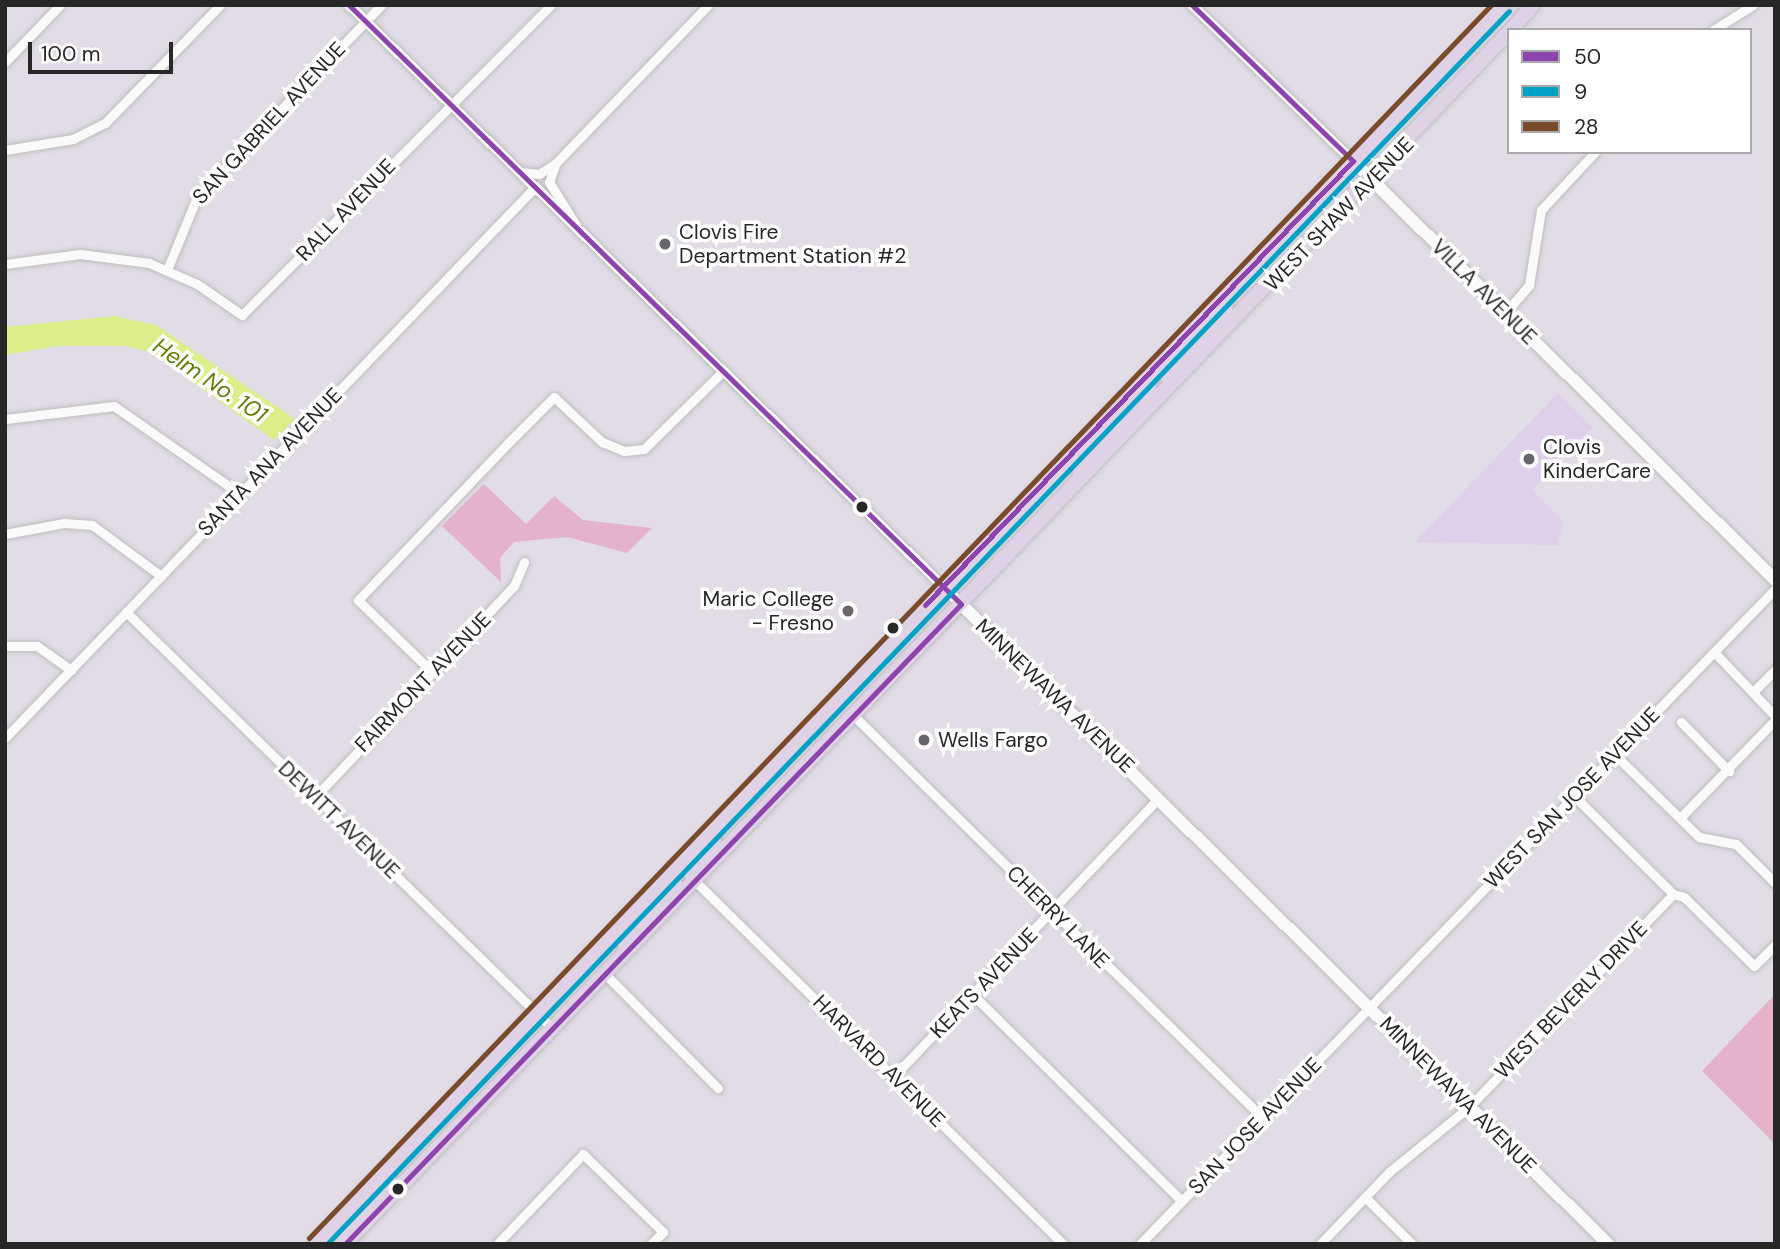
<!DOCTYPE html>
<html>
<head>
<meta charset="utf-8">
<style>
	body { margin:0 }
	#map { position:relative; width:1780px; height:1249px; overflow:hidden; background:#e1dce6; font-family:"DM Sans",sans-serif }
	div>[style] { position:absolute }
	.education>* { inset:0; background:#dfcfea }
	.green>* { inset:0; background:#e4b2ca }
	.water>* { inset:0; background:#dbee8a }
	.roads { filter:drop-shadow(0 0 2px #bebebf) drop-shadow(0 0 2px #bebebf) }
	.minor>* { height:9px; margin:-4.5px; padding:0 4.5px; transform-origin:4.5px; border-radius:4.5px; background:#fafafb }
	.tertiary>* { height:10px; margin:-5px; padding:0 5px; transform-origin:5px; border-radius:5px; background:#fafafb }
	.secondary>* { height:12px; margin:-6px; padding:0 6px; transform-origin:6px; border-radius:6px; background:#fafafb }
	.primary>* { height:14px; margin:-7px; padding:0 7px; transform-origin:7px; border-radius:7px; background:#dfd1e6 }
	.bus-1>* { height:5px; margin:-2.5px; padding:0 2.5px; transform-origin:2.5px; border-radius:2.5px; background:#8e44ad }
	.bus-2>* { height:5px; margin:-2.5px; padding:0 2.5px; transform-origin:2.5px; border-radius:2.5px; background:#02a2c6 }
	.bus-3>* { height:5px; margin:-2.5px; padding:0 2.5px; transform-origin:2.5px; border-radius:2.5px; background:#7a4b2a }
	.dots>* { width:19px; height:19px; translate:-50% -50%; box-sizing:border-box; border:4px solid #fff; border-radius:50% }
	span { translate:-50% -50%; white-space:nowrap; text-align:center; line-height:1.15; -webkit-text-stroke:7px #fff; paint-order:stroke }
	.street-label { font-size:21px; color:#272727 }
	.poi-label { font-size:21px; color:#272727 }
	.left { translate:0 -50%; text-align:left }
	.right { translate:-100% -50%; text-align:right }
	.water-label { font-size:23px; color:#5f8108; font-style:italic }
	.frame { position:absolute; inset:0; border:7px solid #272727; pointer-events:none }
	.legend { position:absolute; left:1507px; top:28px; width:245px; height:126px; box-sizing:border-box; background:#fff; border:2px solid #a9a9a9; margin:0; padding:9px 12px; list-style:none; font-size:21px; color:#272727 }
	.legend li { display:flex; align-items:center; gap:14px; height:35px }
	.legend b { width:35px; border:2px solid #a9a9a9 }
	.scale { position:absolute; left:28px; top:42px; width:145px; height:32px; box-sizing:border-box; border:4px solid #272727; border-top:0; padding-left:9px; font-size:21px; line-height:24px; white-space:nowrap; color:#272727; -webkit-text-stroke:5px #fff; paint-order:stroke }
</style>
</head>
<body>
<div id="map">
	<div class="education">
		<div style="clip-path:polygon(1558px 393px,1592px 427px,1532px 490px,1563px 521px,1558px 545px,1415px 542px)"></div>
	</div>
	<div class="green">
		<div style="clip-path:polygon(484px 484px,526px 524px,554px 496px,583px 520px,652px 528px,627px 553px,567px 537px,514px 542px,500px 558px,501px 582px,442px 526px)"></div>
		<div style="clip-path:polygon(1775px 994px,1775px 1144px,1702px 1071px)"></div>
	</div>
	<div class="water">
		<div style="clip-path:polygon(114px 316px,156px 325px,295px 419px,274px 440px,150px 352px,126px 346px,57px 346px,5px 355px,5px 327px)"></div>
	</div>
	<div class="roads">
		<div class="minor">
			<div style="left:1713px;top:30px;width:47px;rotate:-32deg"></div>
			<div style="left:5px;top:62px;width:79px;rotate:-46deg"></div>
			<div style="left:5px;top:150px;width:69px;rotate:-9.2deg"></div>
			<div style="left:73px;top:139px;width:36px;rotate:-27deg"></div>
			<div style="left:105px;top:123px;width:165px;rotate:-45.7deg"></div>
			<div style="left:555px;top:165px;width:18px;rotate:109deg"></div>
			<div style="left:549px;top:182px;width:51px;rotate:57.9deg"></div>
			<div style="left:520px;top:172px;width:19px;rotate:6deg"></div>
			<div style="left:539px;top:174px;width:19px;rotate:-32deg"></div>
			<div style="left:555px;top:164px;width:221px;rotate:-46.1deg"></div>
			<div style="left:5px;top:264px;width:76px;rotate:-7.6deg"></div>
			<div style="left:80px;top:254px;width:70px;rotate:7.4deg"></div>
			<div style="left:149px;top:263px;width:52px;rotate:23.6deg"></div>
			<div style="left:197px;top:284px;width:55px;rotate:34.6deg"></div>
			<div style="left:242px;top:315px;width:438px;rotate:-45.1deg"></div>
			<div style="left:167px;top:270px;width:79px;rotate:-67.7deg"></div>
			<div style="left:197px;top:197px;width:266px;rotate:-46.2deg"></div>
			<div style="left:1505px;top:313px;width:37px;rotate:-49deg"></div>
			<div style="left:1529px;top:285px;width:76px;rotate:-80.9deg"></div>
			<div style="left:1541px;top:210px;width:79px;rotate:-47deg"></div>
			<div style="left:5px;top:419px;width:110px;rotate:-6.8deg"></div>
			<div style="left:114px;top:406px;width:154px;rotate:34.9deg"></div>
			<div style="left:5px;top:534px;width:60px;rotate:-10.6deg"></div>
			<div style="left:64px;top:523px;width:28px;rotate:4deg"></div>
			<div style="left:92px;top:525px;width:86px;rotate:36.5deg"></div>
			<div style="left:126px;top:612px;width:595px;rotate:44.32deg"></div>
			<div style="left:5px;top:646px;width:32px"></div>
			<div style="left:37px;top:646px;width:42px;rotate:35.2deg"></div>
			<div style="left:1714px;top:652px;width:88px;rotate:46.4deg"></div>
			<div style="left:432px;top:672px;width:103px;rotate:-135.8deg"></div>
			<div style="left:358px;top:600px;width:217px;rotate:-46.3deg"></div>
			<div style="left:508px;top:443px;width:65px;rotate:-45deg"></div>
			<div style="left:554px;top:397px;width:66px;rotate:43.2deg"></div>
			<div style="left:602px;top:442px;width:24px;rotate:22deg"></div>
			<div style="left:624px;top:451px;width:20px;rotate:-6deg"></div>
			<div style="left:644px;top:449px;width:111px;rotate:-44.6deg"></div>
			<div style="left:1754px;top:691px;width:30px;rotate:-45deg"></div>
			<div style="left:854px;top:716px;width:573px;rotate:44.51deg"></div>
			<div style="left:1681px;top:722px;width:69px;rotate:45.6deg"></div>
			<div style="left:5px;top:738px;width:765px;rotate:-46.11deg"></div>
			<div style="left:1614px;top:754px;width:119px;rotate:44.3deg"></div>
			<div style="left:1699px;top:837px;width:38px;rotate:11deg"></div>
			<div style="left:1736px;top:844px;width:55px;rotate:45deg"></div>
			<div style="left:1574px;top:796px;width:139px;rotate:44.7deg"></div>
			<div style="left:315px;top:797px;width:290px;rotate:-46.7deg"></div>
			<div style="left:514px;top:586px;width:26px;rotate:-67deg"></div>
			<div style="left:1680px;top:818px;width:136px;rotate:-45.9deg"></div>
			<div style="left:694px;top:880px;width:518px;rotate:44.61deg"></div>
			<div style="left:1673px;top:894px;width:11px;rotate:15deg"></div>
			<div style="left:1684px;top:897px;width:98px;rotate:44.6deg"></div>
			<div style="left:1754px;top:966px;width:30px;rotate:-45deg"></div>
			<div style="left:604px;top:973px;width:162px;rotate:45.3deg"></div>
			<div style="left:973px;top:995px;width:293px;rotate:44.6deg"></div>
			<div style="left:894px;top:1076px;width:384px;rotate:-46.4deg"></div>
			<div style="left:1365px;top:1197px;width:66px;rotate:45deg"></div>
			<div style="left:497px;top:1244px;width:124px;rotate:-46.3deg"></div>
			<div style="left:583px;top:1154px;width:112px;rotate:44.3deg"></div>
			<div style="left:663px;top:1232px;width:17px;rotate:135deg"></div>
			<div style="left:1140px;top:1244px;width:912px;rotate:-45.89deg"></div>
			<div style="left:1320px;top:1244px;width:100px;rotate:-46.2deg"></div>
			<div style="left:1389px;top:1172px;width:103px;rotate:-39.1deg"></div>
			<div style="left:1469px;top:1107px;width:295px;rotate:-46.2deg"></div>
		</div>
		<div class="tertiary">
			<div style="left:349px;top:5px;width:856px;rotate:44.38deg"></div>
			<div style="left:1192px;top:5px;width:224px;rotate:44.1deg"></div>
		</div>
		<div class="secondary">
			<div style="left:1353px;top:161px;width:595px;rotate:44.8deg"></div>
			<div style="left:961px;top:604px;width:910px;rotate:44.69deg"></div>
		</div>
		<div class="primary">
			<div style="left:1511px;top:30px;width:33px;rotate:-49deg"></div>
			<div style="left:1170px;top:385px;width:14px;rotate:-102deg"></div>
			<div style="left:1167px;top:371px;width:83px;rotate:-46deg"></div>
			<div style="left:1225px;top:311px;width:17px;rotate:-83deg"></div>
			<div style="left:1079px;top:480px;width:17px;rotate:-83deg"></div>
			<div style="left:1081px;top:463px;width:99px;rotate:-46.6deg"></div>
			<div style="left:1149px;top:391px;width:17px;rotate:-90deg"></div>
			<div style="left:694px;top:880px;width:11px;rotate:-112deg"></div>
			<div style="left:690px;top:870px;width:36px;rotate:-48deg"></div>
			<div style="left:714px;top:843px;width:13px;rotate:-99deg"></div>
			<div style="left:624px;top:943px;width:77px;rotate:-48.7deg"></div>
			<div style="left:675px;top:885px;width:15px;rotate:-94deg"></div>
			<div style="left:315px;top:1244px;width:1717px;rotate:-46.2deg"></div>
			<div style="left:328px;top:1244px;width:88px;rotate:-45.9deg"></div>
			<div style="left:389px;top:1181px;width:14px;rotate:-90deg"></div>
			<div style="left:345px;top:1244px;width:1680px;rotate:-46.16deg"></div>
		</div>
	</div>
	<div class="bus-1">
		<div style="left:925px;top:605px;width:617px;rotate:-46.05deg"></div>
		<div style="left:1353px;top:161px;width:224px;rotate:-135.9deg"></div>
		<div style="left:345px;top:1244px;width:888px;rotate:-46.09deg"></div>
		<div style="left:961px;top:604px;width:856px;rotate:-135.62deg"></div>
	</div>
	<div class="bus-2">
		<div style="left:327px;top:1244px;width:1708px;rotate:-46.21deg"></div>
	</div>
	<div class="bus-3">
		<div style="left:309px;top:1238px;width:1708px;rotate:-46.21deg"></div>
	</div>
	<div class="dots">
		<div style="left:665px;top:244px;background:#68666a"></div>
		<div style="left:1529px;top:459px;background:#68666a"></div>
		<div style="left:862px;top:507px;background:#272727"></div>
		<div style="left:848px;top:611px;background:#68666a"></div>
		<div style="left:893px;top:628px;background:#272727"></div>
		<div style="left:924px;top:740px;background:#68666a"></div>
		<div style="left:398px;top:1189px;background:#272727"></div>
	</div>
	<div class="street-label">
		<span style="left:269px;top:123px;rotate:-47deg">SAN GABRIEL AVENUE</span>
		<span style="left:346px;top:210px;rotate:-46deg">RALL AVENUE</span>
		<span style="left:1339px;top:214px;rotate:-46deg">WEST SHAW AVENUE</span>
		<span style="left:1484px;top:292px;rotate:45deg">VILLA AVENUE</span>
		<span style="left:270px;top:462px;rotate:-46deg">SANTA ANA AVENUE</span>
		<span style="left:423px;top:682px;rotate:-46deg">FAIRMONT AVENUE</span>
		<span style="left:1055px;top:696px;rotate:44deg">MINNEWAWA AVENUE</span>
		<span style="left:1572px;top:798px;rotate:-46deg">WEST SAN JOSE AVENUE</span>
		<span style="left:339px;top:820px;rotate:44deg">DEWITT AVENUE</span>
		<span style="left:1058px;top:917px;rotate:45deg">CHERRY LANE</span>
		<span style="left:984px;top:983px;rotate:-46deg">KEATS AVENUE</span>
		<span style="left:1571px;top:1000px;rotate:-46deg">WEST BEVERLY DRIVE</span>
		<span style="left:879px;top:1061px;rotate:45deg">HARVARD AVENUE</span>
		<span style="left:1458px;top:1095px;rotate:45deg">MINNEWAWA AVENUE</span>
		<span style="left:1255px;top:1126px;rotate:-46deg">SAN JOSE AVENUE</span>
	</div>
	<div class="poi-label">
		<span class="left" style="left:679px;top:244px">Clovis Fire<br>Department Station #2</span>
		<span class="left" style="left:1543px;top:459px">Clovis<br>KinderCare</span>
		<span class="right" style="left:834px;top:611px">Maric College<br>- Fresno</span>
		<span class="left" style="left:938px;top:740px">Wells Fargo</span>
	</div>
	<div class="water-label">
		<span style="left:210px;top:380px;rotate:34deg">Helm No. 101</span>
	</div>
	<div class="frame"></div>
	<ul class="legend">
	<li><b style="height:9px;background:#8e44ad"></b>50</li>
	<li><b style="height:9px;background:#02a2c6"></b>9</li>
	<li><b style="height:9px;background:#7a4b2a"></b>28</li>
	</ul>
	<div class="scale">100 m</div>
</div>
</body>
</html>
